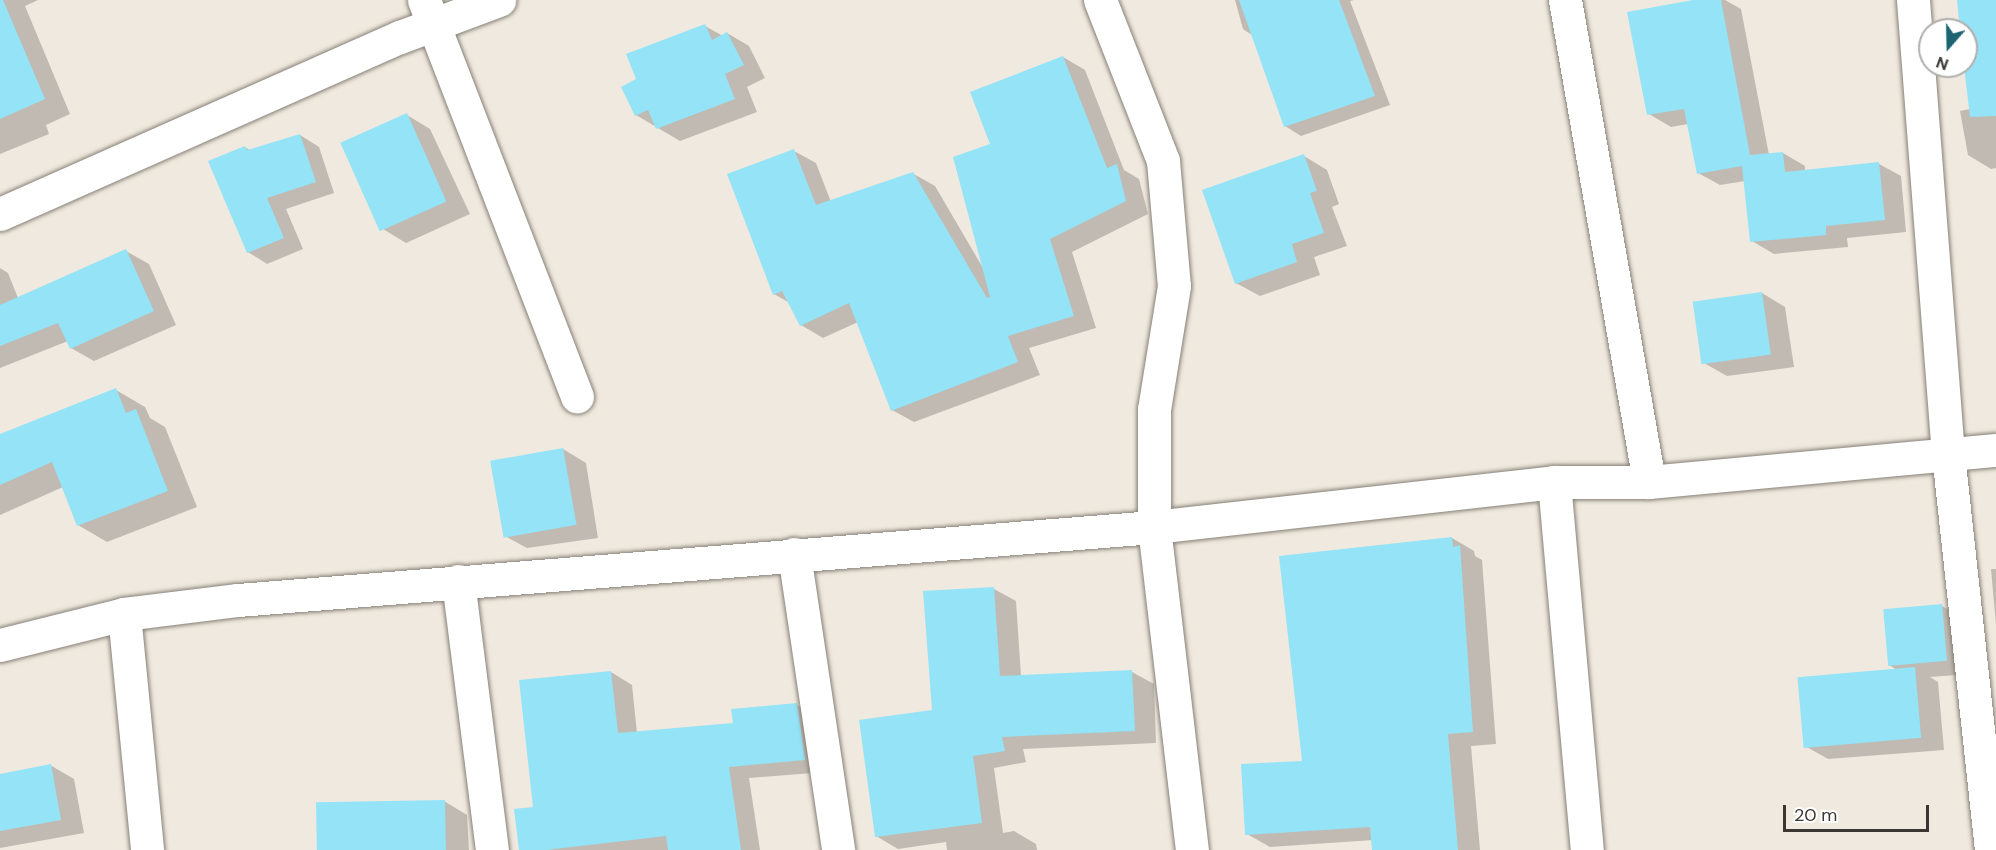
<!DOCTYPE html>
<html>
<head>
<meta charset="utf-8">
<style>
	body { margin:0 }
	#map { position:relative; width:1996px; height:850px; overflow:hidden; background:#f0e9df; font-family:"DM Sans",sans-serif }
	div>[style] { position:absolute }
	.shadow>* { inset:0; background:#0003 }
	.building>* { inset:0; background:#94e3f7; transform-origin:0 0 }
	.roads { filter:drop-shadow(0 0 2px #868077) drop-shadow(0 0 2px #868077) }
	.minor>* { height:33px; margin:-16.5px; padding:0 16.5px; transform-origin:16.5px; border-radius:16.5px; background:#fff }
	span { translate:-50% -50%; white-space:nowrap; text-align:center; line-height:1.15; -webkit-text-stroke:5px #fff; paint-order:stroke }
	.north { position:absolute; left:1918px; top:18px; width:60px; height:60px; box-sizing:border-box; background:#fff; border:2px solid #b0afad; border-radius:50%; rotate:200deg; font-size:16px; font-weight:700; line-height:24px; text-align:center; color:#3a3733 }
	.north::after { content:''; display:block; margin:auto; width:21px; height:27px; background:#1d6473; clip-path:polygon(50% 0,100% 100%,50% 72%,0 100%) }
	.scale { position:absolute; left:1783px; top:805px; width:146px; height:27px; box-sizing:border-box; border:3px solid #3a3733; border-top:0; padding-left:8px; font-size:18px; line-height:21px; white-space:nowrap; color:#3a3733; -webkit-text-stroke:4px #fff; paint-order:stroke }
</style>
</head>
<body>
<div id="map">
	<div class="shadow">
		<div style="clip-path:polygon(0 0,38px 0,25px 6px,70px 114px,46px 125px,49px 134px,0 154px)"></div>
		<div style="clip-path:polygon(1235px 0,1354px 0,1350px 1px,1390px 105px,1301px 136px,1285px 126px,1252px 35px,1243px 29px)"></div>
		<div style="clip-path:polygon(1701px 0,1725px 0,1741px 9px,1769px 155px,1783px 153px,1805px 166px,1805px 171px,1879px 164px,1901px 176px,1906px 232px,1847px 238px,1848px 247px,1774px 254px,1752px 241px,1745px 181px,1720px 185px,1698px 173px,1688px 124px,1671px 127px,1649px 114px)"></div>
		<div style="clip-path:polygon(1958px 0,1996px 0,1996px 168px,1991px 169px,1968px 155px,1960px 111px,1970px 109px,1966px 30px,1961px 30px)"></div>
		<div style="clip-path:polygon(705px 26px,723px 36px,727px 33px,749px 46px,765px 78px,747px 87px,757px 112px,680px 141px,636px 115px,638px 79px)"></div>
		<div style="clip-path:polygon(1063px 57px,1085px 70px,1124px 170px,1139px 179px,1148px 214px,1072px 252px,1096px 328px,1029px 348px,1040px 375px,914px 422px,892px 410px,858px 322px,823px 338px,801px 325px,790px 303px,774px 294px,794px 151px,816px 163px,831px 202px,912px 173px,935px 186px,983px 268px,992px 145px)"></div>
		<div style="clip-path:polygon(407px 115px,430px 129px,470px 214px,406px 243px,383px 229px)"></div>
		<div style="clip-path:polygon(300px 135px,319px 147px,334px 193px,286px 209px,303px 249px,267px 264px,248px 252px,245px 147px,251px 151px)"></div>
		<div style="clip-path:polygon(1304px 156px,1327px 170px,1339px 204px,1332px 207px,1347px 246px,1314px 257px,1320px 275px,1260px 296px,1236px 283px)"></div>
		<div style="clip-path:polygon(126px 251px,149px 264px,176px 325px,94px 361px,71px 348px,68px 341px,0 368px,0 268px,8px 273px,18px 298px)"></div>
		<div style="clip-path:polygon(1762px 293px,1785px 307px,1794px 367px,1727px 376px,1704px 363px)"></div>
		<div style="clip-path:polygon(116px 390px,145px 407px,150px 418px,165px 427px,197px 507px,107px 542px,78px 525px,63px 487px,0 515px,0 436px)"></div>
		<div style="clip-path:polygon(563px 449px,586px 463px,598px 538px,527px 548px,503px 535px)"></div>
		<div style="clip-path:polygon(1452px 538px,1474px 551px,1475px 556px,1482px 560px,1496px 744px,1471px 746px,1480px 850px,1374px 850px,1373px 840px,1270px 847px,1247px 834px,1303px 762px)"></div>
		<div style="clip-path:polygon(1991px 569px,1996px 569px,1996px 625px)"></div>
		<div style="clip-path:polygon(994px 589px,1016px 601px,1021px 676px,1132px 672px,1154px 684px,1156px 743px,1023px 749px,1026px 762px,994px 768px,1003px 833px,1014px 831px,1036px 844px,1037px 850px,947px 850px,946px 842px,898px 849px,876px 836px,933px 712px,925px 593px)"></div>
		<div style="clip-path:polygon(1942px 606px,1965px 619px,1970px 674px,1930px 677px,1938px 682px,1944px 750px,1828px 759px,1805px 746px,1897px 670px,1889px 665px)"></div>
		<div style="clip-path:polygon(611px 672px,632px 685px,637px 733px,735px 724px,797px 705px,818px 717px,826px 772px,749px 778px,760px 850px,520px 850px,535px 808px)"></div>
		<div style="clip-path:polygon(50px 765px,74px 779px,84px 833px,0 848px,0 775px)"></div>
		<div style="clip-path:polygon(444px 801px,467px 815px,469px 850px,319px 850px)"></div>
	</div>
	<div class="building">
		<div style="clip-path:polygon(0 0,3px 0,45px 99px,0 119px)"></div>
		<div style="clip-path:polygon(1239px 0,1339px 0,1375px 96px,1284px 127px)"></div>
		<div style="clip-path:polygon(1693px 0,1721px 0,1750px 155px,1783px 152px,1785px 172px,1879px 162px,1885px 220px,1826px 226px,1826px 235px,1750px 242px,1742px 166px,1697px 174px,1684px 109px,1647px 115px,1627px 12px)"></div>
		<div style="clip-path:polygon(1957px 0,1996px 0,1996px 116px,1970px 117px,1964px 66px,1966px 30px,1960px 30px)"></div>
		<div style="clip-path:polygon(705px 24px,712px 40px,727px 32px,744px 65px,725px 74px,735px 99px,656px 129px,648px 110px,635px 116px,621px 87px,636px 79px,626px 54px)"></div>
		<div style="clip-path:polygon(1063px 56px,1107px 168px,1117px 164px,1126px 201px,1050px 239px,1074px 316px,1008px 336px,1018px 362px,891px 411px,849px 303px,800px 326px,782px 291px,773px 295px,727px 174px,794px 149px,816px 205px,913px 172px,987px 298px,990px 297px,953px 157px,990px 144px,970px 92px)"></div>
		<div style="left:407px;top:113px;width:97px;height:73px;rotate:66deg"></div>
		<div style="clip-path:polygon(300px 134px,316px 182px,267px 198px,284px 238px,247px 253px,208px 161px,245px 146px,247px 150px)"></div>
		<div style="clip-path:polygon(1304px 154px,1317px 191px,1310px 193px,1324px 233px,1292px 244px,1297px 262px,1235px 284px,1202px 190px)"></div>
		<div style="clip-path:polygon(126px 249px,154px 311px,70px 349px,58px 323px,0 346px,0 305px)"></div>
		<div style="left:1762px;top:292px;width:63px;height:70px;rotate:82deg"></div>
		<div style="clip-path:polygon(116px 388px,126px 413px,136px 409px,168px 491px,77px 526px,52px 462px,0 485px,0 434px)"></div>
		<div style="left:563px;top:448px;width:78px;height:74px;rotate:80deg"></div>
		<div style="clip-path:polygon(1452px 537px,1453px 547px,1460px 545px,1473px 732px,1448px 734px,1458px 850px,1372px 850px,1370px 827px,1245px 835px,1241px 764px,1302px 761px,1279px 556px)"></div>
		<div style="clip-path:polygon(994px 587px,1000px 676px,1132px 670px,1135px 731px,1002px 737px,1005px 751px,973px 756px,982px 823px,875px 837px,859px 720px,932px 710px,923px 591px)"></div>
		<div style="left:1942px;top:604px;width:57px;height:59px;rotate:85deg"></div>
		<div style="left:1915px;top:667px;width:71px;height:118px;rotate:85deg"></div>
		<div style="clip-path:polygon(611px 671px,618px 733px,733px 723px,731px 709px,797px 703px,805px 760px,729px 767px,741px 850px,668px 850px,666px 836px,546px 850px,519px 850px,514px 809px,533px 807px,519px 680px)"></div>
		<div style="clip-path:polygon(51px 764px,61px 820px,0 831px,0 774px)"></div>
		<div style="left:445px;top:800px;width:50px;height:129px;rotate:89deg"></div>
	</div>
	<div class="roads">
		<div class="minor">
			<div style="left:424px;top:0;width:425px;rotate:68.9deg"></div>
			<div style="left:1100px;top:0;width:173px;rotate:68.6deg"></div>
			<div style="left:1163px;top:161px;width:125px;rotate:85deg"></div>
			<div style="left:1174px;top:286px;width:125px;rotate:99.2deg"></div>
			<div style="left:1154px;top:409px;width:118px;rotate:90deg"></div>
			<div style="left:1154px;top:527px;width:325px;rotate:83.3deg"></div>
			<div style="left:1565px;top:0;width:489px;rotate:80.1deg"></div>
			<div style="left:1913px;top:0;width:455px;rotate:85.6deg"></div>
			<div style="left:1948px;top:454px;width:398px;rotate:83.8deg"></div>
			<div style="left:0;top:214px;width:437px;rotate:-23.9deg"></div>
			<div style="left:400px;top:37px;width:106px;rotate:-20.5deg"></div>
			<div style="left:1554px;top:482px;width:369px;rotate:84.9deg"></div>
			<div style="left:794px;top:554px;width:299px;rotate:81.5deg"></div>
			<div style="left:458px;top:581px;width:271px;rotate:82.8deg"></div>
			<div style="left:124px;top:614px;width:237px;rotate:84.4deg"></div>
			<div style="left:0;top:645px;width:128px;rotate:-14deg"></div>
			<div style="left:124px;top:614px;width:115px;rotate:-7deg"></div>
			<div style="left:238px;top:600px;width:919px;rotate:-4.56deg"></div>
			<div style="left:1154px;top:527px;width:403px;rotate:-6.4deg"></div>
			<div style="left:1554px;top:482px;width:95px"></div>
			<div style="left:1649px;top:482px;width:348px;rotate:-5.3deg"></div>
		</div>
	</div>
	<div class="north">N</div>
	<div class="scale">20 m</div>
</div>
</body>
</html>
